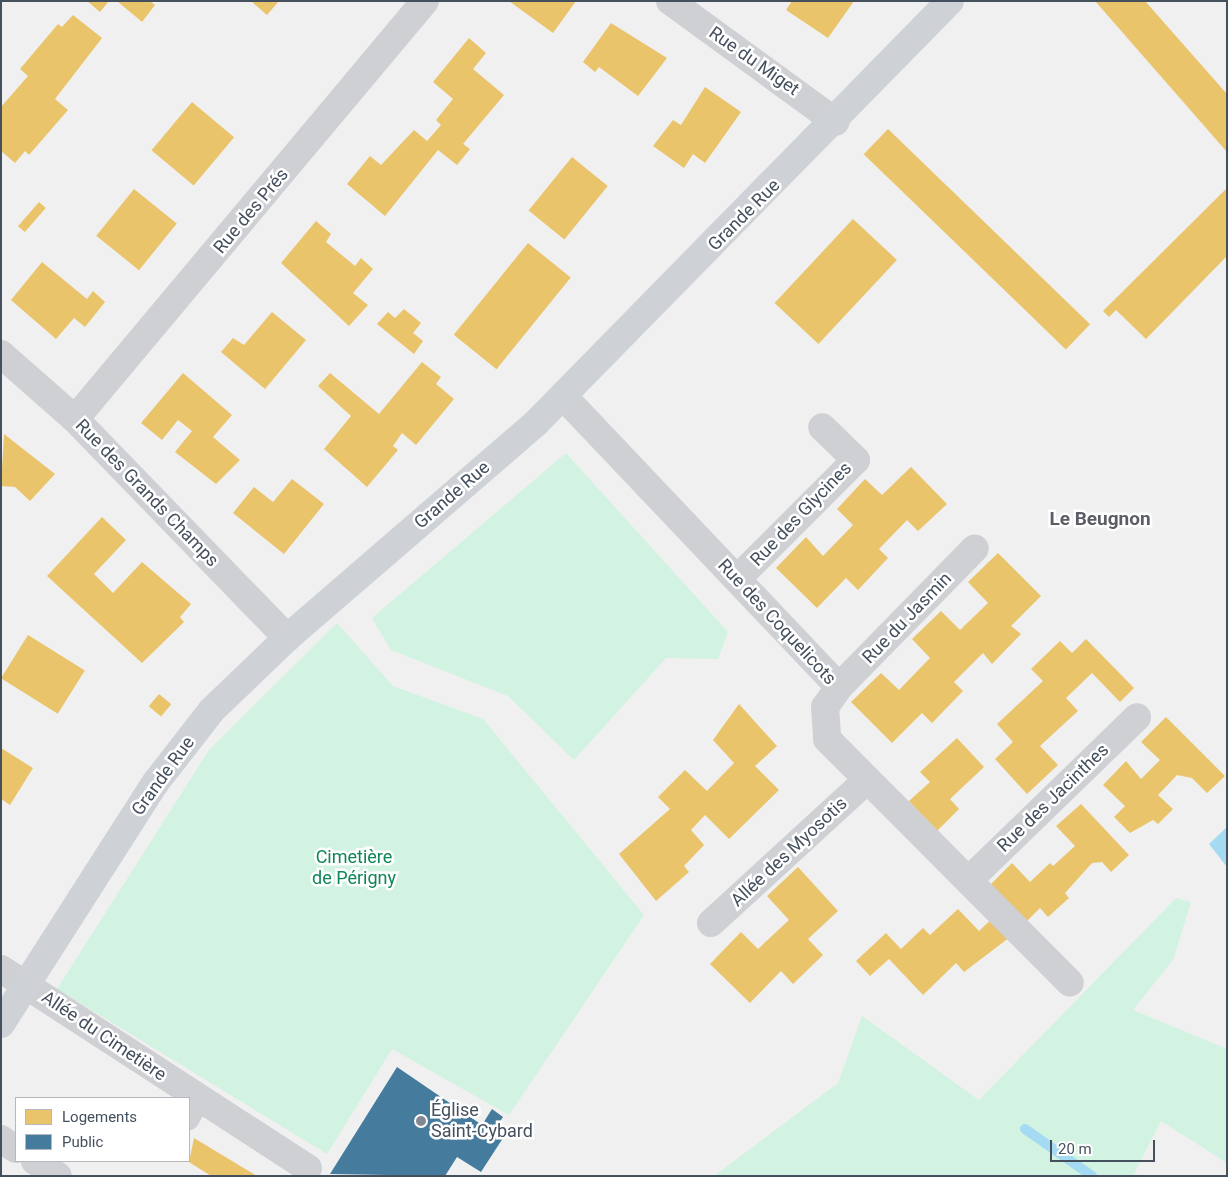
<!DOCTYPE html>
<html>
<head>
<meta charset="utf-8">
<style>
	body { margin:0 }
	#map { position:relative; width:1228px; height:1177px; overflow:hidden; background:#f1f0f0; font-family:Roboto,sans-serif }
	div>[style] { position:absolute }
	.green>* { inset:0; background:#d2f2e2 }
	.water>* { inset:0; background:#a4daf2 }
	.homes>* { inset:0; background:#e9c46a; transform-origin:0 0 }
	.public>* { inset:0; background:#457b9d }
	.stream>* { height:10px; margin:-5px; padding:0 5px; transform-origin:5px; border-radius:5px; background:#a4daf2 }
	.lane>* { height:19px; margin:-9.5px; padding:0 9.5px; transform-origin:9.5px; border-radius:9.5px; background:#ced0d4 }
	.street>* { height:28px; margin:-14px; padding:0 14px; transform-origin:14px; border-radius:14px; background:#ced0d4 }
	.secondary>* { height:28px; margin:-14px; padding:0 14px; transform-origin:14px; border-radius:14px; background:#ced1d5 }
	.dots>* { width:14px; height:14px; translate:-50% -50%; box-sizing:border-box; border:2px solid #fff; border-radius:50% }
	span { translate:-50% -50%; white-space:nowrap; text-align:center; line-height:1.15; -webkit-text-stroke:5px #fff; paint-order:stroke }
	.street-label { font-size:18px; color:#45505e }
	.park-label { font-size:18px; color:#0f8657 }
	.poi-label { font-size:18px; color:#45505e }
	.left { translate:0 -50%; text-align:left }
	.neighbourhood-label { font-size:19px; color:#5b5e65; font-weight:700 }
	.frame { position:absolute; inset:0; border:2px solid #45505e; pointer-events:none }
	.legend { position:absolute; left:15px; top:1097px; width:175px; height:65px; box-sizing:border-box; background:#fff; border:1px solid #b5b9bf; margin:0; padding:6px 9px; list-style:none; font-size:15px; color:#45505e }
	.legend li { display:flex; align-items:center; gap:10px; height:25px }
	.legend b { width:25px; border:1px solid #b5b9bf }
	.scale { position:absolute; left:1050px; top:1140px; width:105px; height:22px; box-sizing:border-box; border:2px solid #45505e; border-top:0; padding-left:6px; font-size:15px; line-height:18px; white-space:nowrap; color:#45505e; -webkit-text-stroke:4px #fff; paint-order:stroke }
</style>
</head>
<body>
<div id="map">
	<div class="green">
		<div style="clip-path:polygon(566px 453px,728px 632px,718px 659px,666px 658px,574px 760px,508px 696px,391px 650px,372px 618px)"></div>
		<div style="clip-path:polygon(337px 623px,393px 686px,483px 719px,644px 915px,509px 1115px,392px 1049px,327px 1154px,57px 989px,209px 750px)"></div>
		<div style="clip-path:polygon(1176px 898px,1191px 902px,1173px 960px,1133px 1010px,1227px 1049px,1227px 1163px,1161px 1121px,1133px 1176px,714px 1176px,838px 1083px,862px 1016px,979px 1100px)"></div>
	</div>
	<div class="water">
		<div style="clip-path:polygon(1227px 827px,1227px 867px,1209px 844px)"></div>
	</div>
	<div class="homes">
		<div style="clip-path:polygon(87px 1px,109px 1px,100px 12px)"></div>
		<div style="clip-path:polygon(117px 1px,150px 1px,155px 5px,142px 22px)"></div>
		<div style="clip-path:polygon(251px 1px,279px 1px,267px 15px)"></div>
		<div style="clip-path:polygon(509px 1px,576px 1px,553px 33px)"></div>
		<div style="clip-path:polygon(792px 1px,854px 1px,828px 38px,786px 10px)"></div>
		<div style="clip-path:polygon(1095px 1px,1145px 1px,1227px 94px,1227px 152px)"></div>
		<div style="clip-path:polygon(73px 15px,102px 38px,55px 99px,68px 110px,29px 155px,25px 151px,15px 163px,1px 151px,1px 107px,28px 76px,20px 69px,58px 24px,62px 27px)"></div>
		<div style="clip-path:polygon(611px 23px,667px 58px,638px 96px,599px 67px,595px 72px,583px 62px)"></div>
		<div style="clip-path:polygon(469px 38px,486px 53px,473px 69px,504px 95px,463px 144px,470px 149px,457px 165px,438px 150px,385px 216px,347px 184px,370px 156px,381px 165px,414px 130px,427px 141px,441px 125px,436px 120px,453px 99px,433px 82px)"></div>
		<div style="clip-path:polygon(705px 87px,741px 112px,705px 163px,693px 154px,684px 168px,653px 146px,673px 120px,681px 125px)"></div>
		<div style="left:192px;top:102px;width:55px;height:63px;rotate:40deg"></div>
		<div style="left:888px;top:129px;width:281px;height:35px;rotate:44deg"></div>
		<div style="left:572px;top:157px;width:46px;height:69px;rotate:39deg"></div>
		<div style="clip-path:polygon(1227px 188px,1227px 256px,1146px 339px,1116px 310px,1109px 317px,1103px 311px)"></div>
		<div style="left:134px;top:189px;width:55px;height:60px;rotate:39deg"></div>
		<div style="left:39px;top:202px;width:9px;height:32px;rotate:41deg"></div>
		<div style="left:853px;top:219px;width:60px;height:115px;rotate:43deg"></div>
		<div style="clip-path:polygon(316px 221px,331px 234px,326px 242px,355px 266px,361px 258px,373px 269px,353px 293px,368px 305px,349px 326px,281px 263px)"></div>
		<div style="left:528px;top:243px;width:55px;height:118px;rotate:39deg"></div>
		<div style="clip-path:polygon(42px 262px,87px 299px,93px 291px,105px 302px,85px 327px,74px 318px,56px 339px,11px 300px)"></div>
		<div style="clip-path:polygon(404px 309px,421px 323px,413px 333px,423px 341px,414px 354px,377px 324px,388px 312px,395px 318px)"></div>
		<div style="clip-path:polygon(272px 312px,306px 340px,265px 389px,221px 352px,233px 338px,244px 345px)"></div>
		<div style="clip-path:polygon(422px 362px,441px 377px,436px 384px,454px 399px,416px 445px,402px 433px,393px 446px,398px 450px,367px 487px,324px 449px,351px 416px,318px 386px,330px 373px,379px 414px)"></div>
		<div style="clip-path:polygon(183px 373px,232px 415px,213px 437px,240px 460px,216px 484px,175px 452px,192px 431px,178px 420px,162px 440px,141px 423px)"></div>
		<div style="clip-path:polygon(4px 434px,55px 474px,30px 501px,15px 487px,1px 486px)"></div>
		<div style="clip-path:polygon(911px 467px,947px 504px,918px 531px,907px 520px,879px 549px,888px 558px,858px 590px,846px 578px,817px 608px,776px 568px,806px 537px,823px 556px,853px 525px,837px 509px,865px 479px,882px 495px)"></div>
		<div style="clip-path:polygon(292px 479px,324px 504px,284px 554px,233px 513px,254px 487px,273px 502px)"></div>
		<div style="clip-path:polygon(102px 517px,126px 540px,94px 574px,113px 593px,142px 562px,191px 604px,180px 617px,184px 622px,142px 663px,47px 576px)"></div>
		<div style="clip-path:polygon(998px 553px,1041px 596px,1011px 626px,1021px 634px,992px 664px,983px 653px,954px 682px,963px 691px,932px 723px,922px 713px,892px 743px,851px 702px,881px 673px,899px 690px,930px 658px,912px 639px,941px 611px,960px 630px,988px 603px,968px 582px)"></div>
		<div style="left:28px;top:635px;width:67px;height:51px;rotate:32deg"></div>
		<div style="clip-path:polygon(1086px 639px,1134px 688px,1120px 702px,1092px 673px,1066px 698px,1078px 711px,1040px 746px,1058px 765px,1027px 794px,995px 759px,1013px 742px,997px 724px,1043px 681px,1031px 669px,1060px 641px,1072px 653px)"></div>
		<div style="left:159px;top:694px;width:16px;height:16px;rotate:40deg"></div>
		<div style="clip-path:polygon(739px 704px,777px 746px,755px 766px,779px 790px,729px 839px,705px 815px,691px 830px,704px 845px,684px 866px,689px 872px,656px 901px,619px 854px,670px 809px,658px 797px,685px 770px,707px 791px,734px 763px,713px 740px)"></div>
		<div style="clip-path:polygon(1166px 717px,1225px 776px,1207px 793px,1192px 778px,1177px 775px,1158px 795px,1173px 809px,1158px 824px,1153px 820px,1130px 833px,1114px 817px,1125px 806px,1103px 785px,1126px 761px,1141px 779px,1160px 760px,1141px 742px)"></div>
		<div style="clip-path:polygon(957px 738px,984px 767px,950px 799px,959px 809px,937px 831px,909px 801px,930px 782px,920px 772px)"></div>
		<div style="clip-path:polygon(1px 748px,33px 768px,10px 805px,1px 799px)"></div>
		<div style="clip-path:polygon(1081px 804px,1129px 855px,1111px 872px,1102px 862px,1092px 863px,1065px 893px,1069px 898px,1048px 917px,1040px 908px,1024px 924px,989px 886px,1012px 863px,1030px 882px,1050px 863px,1053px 866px,1075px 846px,1056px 826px)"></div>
		<div style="clip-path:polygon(798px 867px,838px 911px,808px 939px,823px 955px,793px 984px,781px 971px,750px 1003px,710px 964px,741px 932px,758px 949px,789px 920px,767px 896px)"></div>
		<div style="clip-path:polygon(958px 909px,979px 931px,996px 915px,1014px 934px,964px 972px,956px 963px,923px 995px,889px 959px,870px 976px,856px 961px,886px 933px,901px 949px,923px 928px,930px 935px)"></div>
		<div style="clip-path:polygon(194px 1138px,257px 1176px,211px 1176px,189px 1162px)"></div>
	</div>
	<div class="public">
		<div style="clip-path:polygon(397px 1067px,482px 1125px,492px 1109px,503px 1117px,493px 1132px,503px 1138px,481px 1172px,457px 1157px,445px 1176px,330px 1174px)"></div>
	</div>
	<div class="stream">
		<div style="left:1025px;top:1129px;width:82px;rotate:35deg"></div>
	</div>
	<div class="lane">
		<div style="left:189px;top:1120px;width:23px;rotate:-61deg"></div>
	</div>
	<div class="street">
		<div style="left:670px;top:1px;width:205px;rotate:36.1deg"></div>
		<div style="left:1px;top:354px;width:98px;rotate:41.3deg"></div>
		<div style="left:75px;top:419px;width:305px;rotate:45.9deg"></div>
		<div style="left:563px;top:396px;width:401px;rotate:46.5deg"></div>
		<div style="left:839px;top:687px;width:24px;rotate:125deg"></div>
		<div style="left:825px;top:707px;width:32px;rotate:86deg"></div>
		<div style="left:827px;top:739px;width:344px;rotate:45.1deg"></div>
		<div style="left:75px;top:419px;width:545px;rotate:-50.06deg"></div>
		<div style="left:737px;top:579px;width:168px;rotate:-45deg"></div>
		<div style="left:856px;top:460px;width:47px;rotate:-135.9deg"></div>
		<div style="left:839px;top:687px;width:194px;rotate:-45.6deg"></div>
		<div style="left:969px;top:880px;width:234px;rotate:-44.1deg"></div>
		<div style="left:711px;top:923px;width:212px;rotate:-42.5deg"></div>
		<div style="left:1px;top:969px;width:366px;rotate:33deg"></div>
		<div style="left:1px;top:1139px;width:18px;rotate:34deg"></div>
		<div style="left:35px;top:1161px;width:27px;rotate:33deg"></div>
	</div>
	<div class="secondary">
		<div style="left:1px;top:1024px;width:287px;rotate:-57.4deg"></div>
		<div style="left:156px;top:782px;width:91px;rotate:-52.1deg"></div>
		<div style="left:212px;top:710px;width:104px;rotate:-43.8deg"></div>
		<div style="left:287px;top:638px;width:329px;rotate:-40.8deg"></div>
		<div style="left:536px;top:423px;width:591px;rotate:-45.55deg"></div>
	</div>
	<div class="dots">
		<div style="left:421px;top:1121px;background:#818891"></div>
	</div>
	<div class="street-label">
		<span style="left:754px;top:61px;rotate:35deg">Rue du Miget</span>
		<span style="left:251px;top:211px;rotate:-50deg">Rue des Prés</span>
		<span style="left:744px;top:215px;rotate:-45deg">Grande Rue</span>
		<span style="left:147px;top:493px;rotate:46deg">Rue des Grands Champs</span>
		<span style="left:452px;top:495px;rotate:-41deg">Grande Rue</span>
		<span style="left:801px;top:514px;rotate:-46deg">Rue des Glycines</span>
		<span style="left:907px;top:618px;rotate:-46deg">Rue du Jasmin</span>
		<span style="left:777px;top:622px;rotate:47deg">Rue des Coquelicots</span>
		<span style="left:163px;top:776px;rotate:-54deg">Grande Rue</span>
		<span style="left:1053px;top:798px;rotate:-44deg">Rue des Jacinthes</span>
		<span style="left:789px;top:852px;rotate:-43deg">Allée des Myosotis</span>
		<span style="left:104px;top:1036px;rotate:34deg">Allée du Cimetière</span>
	</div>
	<div class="park-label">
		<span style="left:354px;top:868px">Cimetière<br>de Périgny</span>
	</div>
	<div class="poi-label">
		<span class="left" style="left:431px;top:1121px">Église<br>Saint-Cybard</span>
	</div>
	<div class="neighbourhood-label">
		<span style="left:1100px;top:519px">Le Beugnon</span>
	</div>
	<div class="frame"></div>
	<ul class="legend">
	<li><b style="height:14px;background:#e9c46a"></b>Logements</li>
	<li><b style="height:14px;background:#457b9d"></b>Public</li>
	</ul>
	<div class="scale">20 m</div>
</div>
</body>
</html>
